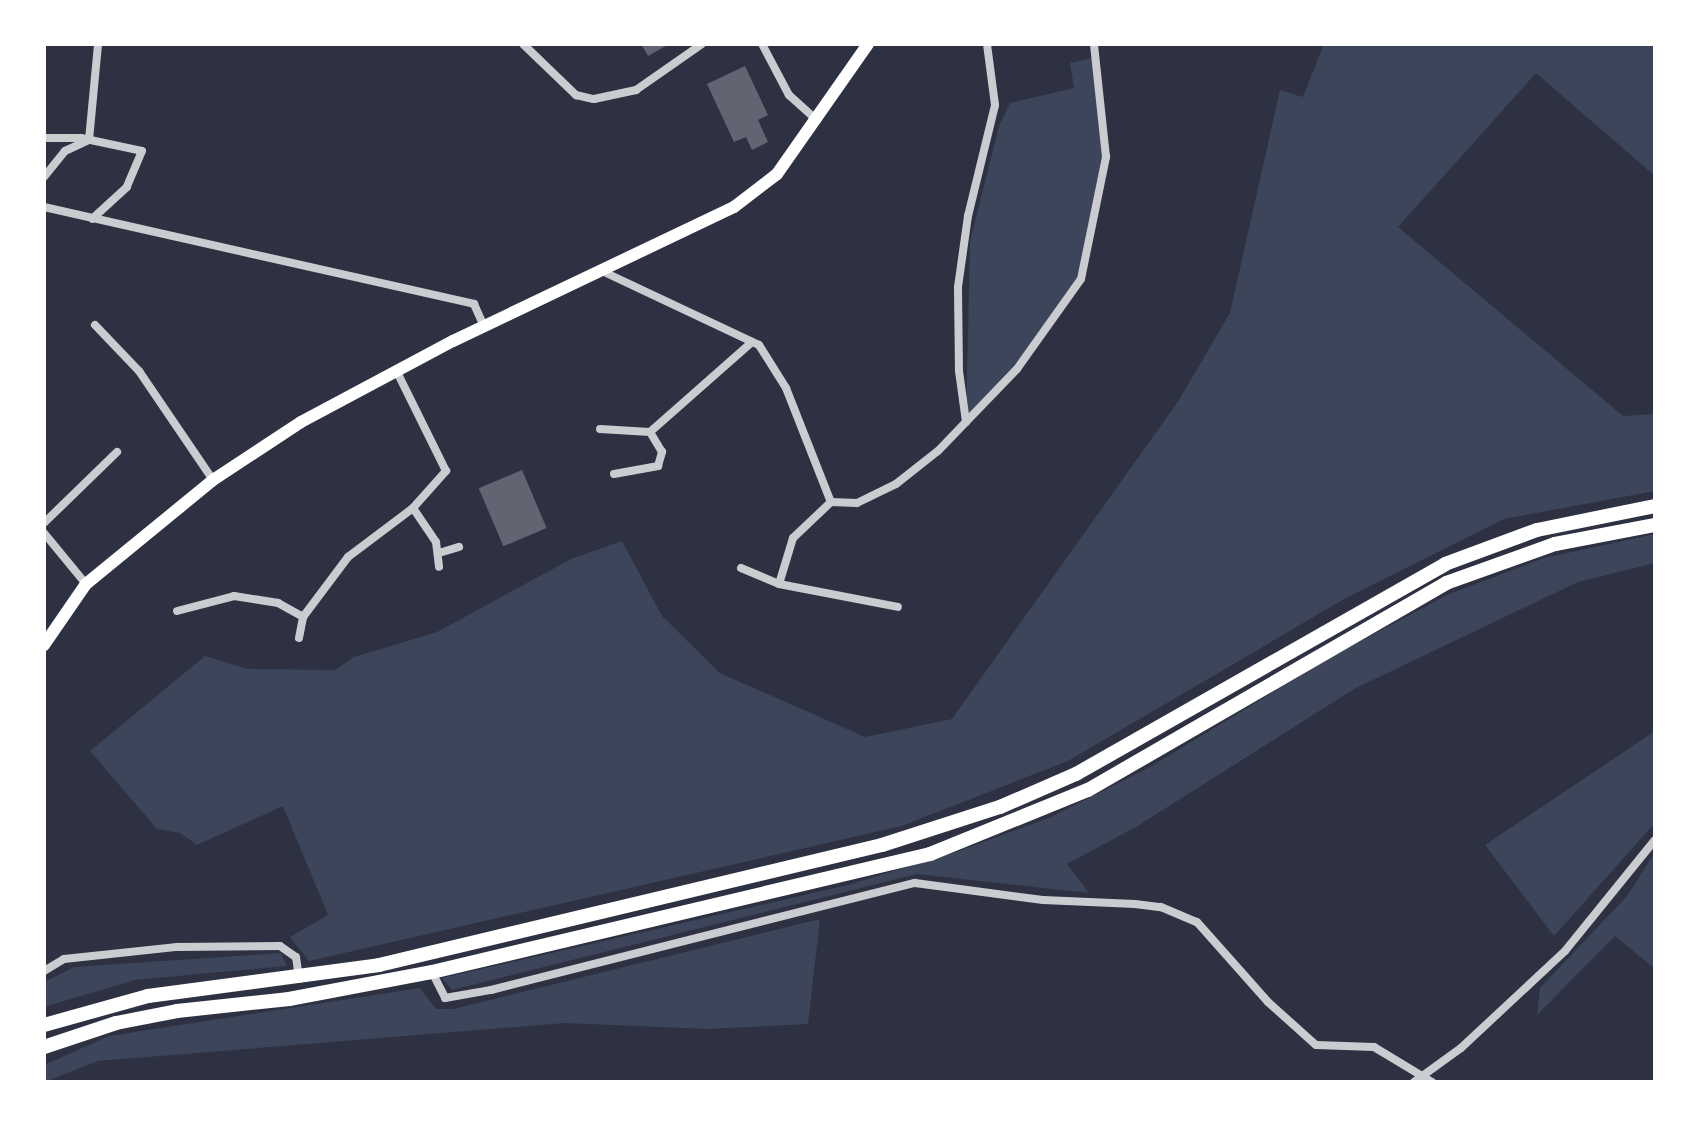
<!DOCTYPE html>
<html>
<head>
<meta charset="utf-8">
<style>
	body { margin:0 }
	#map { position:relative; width:1699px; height:1126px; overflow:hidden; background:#2d3142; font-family:"Varela Round",sans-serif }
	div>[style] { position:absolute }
	.green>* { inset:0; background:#3c4559 }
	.building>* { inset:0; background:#626471; transform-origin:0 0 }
	.minor>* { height:8px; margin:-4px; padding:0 4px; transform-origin:4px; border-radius:4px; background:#caccd0 }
	.secondary>* { height:12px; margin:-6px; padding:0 6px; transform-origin:6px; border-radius:6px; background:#fff }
	.trunk>* { height:14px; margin:-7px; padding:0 7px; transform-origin:7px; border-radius:7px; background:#fff }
	span { translate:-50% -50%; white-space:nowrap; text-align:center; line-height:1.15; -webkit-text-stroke:6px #fff; paint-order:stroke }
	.frame { position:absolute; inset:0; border:46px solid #fff; pointer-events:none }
</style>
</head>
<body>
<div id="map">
	<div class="green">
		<div style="clip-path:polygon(1324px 44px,1655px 44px,1655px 176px,1536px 73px,1398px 227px,1623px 416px,1655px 414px,1655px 491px,1504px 519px,1346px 598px,1068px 761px,902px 826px,309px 961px,290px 937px,328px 915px,283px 806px,197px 845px,180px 833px,157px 829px,90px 751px,205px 656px,247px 669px,335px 670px,354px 657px,437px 632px,571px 559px,622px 541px,662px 616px,720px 673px,865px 737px,952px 719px,1179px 400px,1230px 313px,1280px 90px,1303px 97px)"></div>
		<div style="clip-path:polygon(1097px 57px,1106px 157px,1081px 279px,1048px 329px,966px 422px,970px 241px,999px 126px,1010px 103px,1074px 88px,1070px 63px)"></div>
		<div style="clip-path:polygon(1655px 534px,1655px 563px,1578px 582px,1354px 689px,1136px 827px,1067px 864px,1089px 893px,917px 874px,452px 990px,442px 978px,848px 885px,959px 851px,1051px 817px,1150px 767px,1331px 657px,1447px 595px,1544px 558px)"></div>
		<div style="clip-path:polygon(1655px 731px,1655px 823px,1554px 936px,1485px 845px)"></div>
		<div style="clip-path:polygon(1655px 852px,1655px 969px,1615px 936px,1537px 1015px,1540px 988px,1627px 896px)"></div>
		<div style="clip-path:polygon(820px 919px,808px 1024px,708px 1029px,565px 1023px,98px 1061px,44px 1082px,44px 1065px,109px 1036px,420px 988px,436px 1009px,453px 1009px)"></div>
		<div style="clip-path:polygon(281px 953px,287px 966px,135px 980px,44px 1007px,44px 982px,74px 967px)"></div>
	</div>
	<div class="building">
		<div style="clip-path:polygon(641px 44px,669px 44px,648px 56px)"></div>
		<div style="clip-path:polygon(745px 66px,768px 115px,758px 120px,768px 142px,752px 150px,746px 137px,734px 142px,707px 84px)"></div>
		<div style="left:522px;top:470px;width:63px;height:47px;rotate:67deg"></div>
	</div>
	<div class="minor">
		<div style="left:523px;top:44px;width:74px;rotate:43.9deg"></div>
		<div style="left:576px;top:95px;width:18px;rotate:13deg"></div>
		<div style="left:594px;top:99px;width:43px;rotate:-12.1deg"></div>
		<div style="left:636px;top:90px;width:80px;rotate:-34.9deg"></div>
		<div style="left:762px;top:44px;width:58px;rotate:62.1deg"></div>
		<div style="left:789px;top:95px;width:38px;rotate:42deg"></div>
		<div style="left:44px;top:138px;width:37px"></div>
		<div style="left:81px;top:138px;width:62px;rotate:12deg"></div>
		<div style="left:142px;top:151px;width:39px;rotate:113deg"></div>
		<div style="left:127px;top:187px;width:47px;rotate:137.6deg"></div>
		<div style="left:44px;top:177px;width:33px;rotate:-51deg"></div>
		<div style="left:65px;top:151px;width:26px;rotate:-25deg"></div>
		<div style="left:89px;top:140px;width:96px;rotate:-84.6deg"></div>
		<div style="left:44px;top:207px;width:441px;rotate:12.7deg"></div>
		<div style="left:474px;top:304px;width:24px;rotate:66deg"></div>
		<div style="left:604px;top:272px;width:171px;rotate:25.2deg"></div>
		<div style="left:759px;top:345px;width:51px;rotate:57.9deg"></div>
		<div style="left:786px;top:388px;width:123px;rotate:68.5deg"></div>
		<div style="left:831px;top:502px;width:26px;rotate:2deg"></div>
		<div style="left:857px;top:503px;width:43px;rotate:-26deg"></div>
		<div style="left:896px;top:484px;width:53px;rotate:-38.2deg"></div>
		<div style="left:938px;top:451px;width:114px;rotate:-46.1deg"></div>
		<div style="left:1017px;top:369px;width:110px;rotate:-54.6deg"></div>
		<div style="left:1081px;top:279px;width:125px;rotate:-78.4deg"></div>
		<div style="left:1106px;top:157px;width:114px;rotate:-96.1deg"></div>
		<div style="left:95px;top:325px;width:64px;rotate:46.3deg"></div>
		<div style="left:139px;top:371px;width:132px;rotate:55.8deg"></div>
		<div style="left:966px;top:422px;width:51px;rotate:-97.8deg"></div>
		<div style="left:959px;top:371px;width:84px;rotate:-90.7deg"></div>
		<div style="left:958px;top:287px;width:72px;rotate:-82deg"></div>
		<div style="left:968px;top:216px;width:114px;rotate:-76.3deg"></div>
		<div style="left:995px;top:105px;width:62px;rotate:-97.5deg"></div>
		<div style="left:600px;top:429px;width:50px;rotate:3.4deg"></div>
		<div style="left:650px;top:432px;width:136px;rotate:-41.4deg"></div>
		<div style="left:614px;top:474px;width:45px;rotate:-10.3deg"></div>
		<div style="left:658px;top:466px;width:15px;rotate:-74deg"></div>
		<div style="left:662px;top:452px;width:23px;rotate:-121deg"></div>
		<div style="left:413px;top:508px;width:41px;rotate:55.9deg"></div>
		<div style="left:436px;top:542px;width:25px;rotate:83deg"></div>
		<div style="left:44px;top:523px;width:102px;rotate:-44.2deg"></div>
		<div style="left:44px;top:533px;width:66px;rotate:50.5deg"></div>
		<div style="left:439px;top:553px;width:21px;rotate:-17deg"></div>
		<div style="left:741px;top:568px;width:41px;rotate:22.8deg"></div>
		<div style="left:779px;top:584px;width:121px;rotate:10.9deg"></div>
		<div style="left:779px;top:584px;width:48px;rotate:-73.1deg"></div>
		<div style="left:793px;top:538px;width:52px;rotate:-43.5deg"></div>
		<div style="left:177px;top:611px;width:59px;rotate:-14.7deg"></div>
		<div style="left:234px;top:596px;width:45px;rotate:9deg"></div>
		<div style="left:278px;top:603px;width:29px;rotate:29deg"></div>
		<div style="left:299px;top:638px;width:21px;rotate:-79deg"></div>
		<div style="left:303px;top:617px;width:75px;rotate:-53.1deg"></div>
		<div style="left:348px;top:557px;width:81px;rotate:-37deg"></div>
		<div style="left:413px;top:508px;width:50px;rotate:-48.3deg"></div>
		<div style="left:446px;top:471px;width:113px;rotate:-116.3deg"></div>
		<div style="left:44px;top:971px;width:23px;rotate:-31deg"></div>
		<div style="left:64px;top:959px;width:114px;rotate:-6.1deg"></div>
		<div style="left:177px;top:947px;width:103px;rotate:-0.6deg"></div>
		<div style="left:280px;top:946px;width:19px;rotate:35deg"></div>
		<div style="left:296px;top:957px;width:22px;rotate:82deg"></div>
		<div style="left:432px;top:972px;width:29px;rotate:63deg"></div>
		<div style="left:445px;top:998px;width:47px;rotate:-9.9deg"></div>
		<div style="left:491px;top:990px;width:437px;rotate:-14.2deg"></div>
		<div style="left:915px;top:883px;width:129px;rotate:7.6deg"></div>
		<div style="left:1043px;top:900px;width:92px;rotate:2.5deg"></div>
		<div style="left:1135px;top:904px;width:26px;rotate:7deg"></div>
		<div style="left:1161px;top:907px;width:39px;rotate:23deg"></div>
		<div style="left:1197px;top:922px;width:107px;rotate:48.4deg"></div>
		<div style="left:1268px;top:1002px;width:64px;rotate:41.9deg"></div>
		<div style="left:1316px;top:1045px;width:58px;rotate:2deg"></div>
		<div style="left:1374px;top:1047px;width:68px;rotate:31.1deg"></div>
		<div style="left:1414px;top:1082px;width:58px;rotate:-35.9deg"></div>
		<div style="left:1461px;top:1048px;width:142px;rotate:-43deg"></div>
		<div style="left:1565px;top:951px;width:143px;rotate:-51deg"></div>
	</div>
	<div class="secondary">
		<div style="left:44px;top:645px;width:74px;rotate:-55.5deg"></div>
		<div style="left:86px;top:584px;width:164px;rotate:-39.3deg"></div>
		<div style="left:213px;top:480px;width:105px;rotate:-33.4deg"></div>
		<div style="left:301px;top:422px;width:172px;rotate:-28.1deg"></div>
		<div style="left:453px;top:341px;width:311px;rotate:-25.5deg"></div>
		<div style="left:734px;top:207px;width:54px;rotate:-37.5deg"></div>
		<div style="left:777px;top:174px;width:159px;rotate:-55deg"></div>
	</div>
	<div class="trunk">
		<div style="left:44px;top:1025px;width:108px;rotate:-15.6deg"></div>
		<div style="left:148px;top:996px;width:233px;rotate:-7.6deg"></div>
		<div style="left:379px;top:965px;width:517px;rotate:-13.42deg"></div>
		<div style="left:882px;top:845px;width:124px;rotate:-17.9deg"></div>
		<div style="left:1000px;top:807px;width:83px;rotate:-23.5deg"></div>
		<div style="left:1076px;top:774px;width:425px;rotate:-29.6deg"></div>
		<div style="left:1445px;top:564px;width:98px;rotate:-20.3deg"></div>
		<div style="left:1537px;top:530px;width:120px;rotate:-11.5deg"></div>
		<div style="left:44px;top:1047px;width:76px;rotate:-18.4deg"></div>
		<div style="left:116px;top:1023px;width:62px;rotate:-11.1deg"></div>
		<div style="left:177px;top:1011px;width:113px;rotate:-6.1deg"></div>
		<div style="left:289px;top:999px;width:146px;rotate:-10.7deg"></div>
		<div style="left:432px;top:972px;width:512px;rotate:-13.33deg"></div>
		<div style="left:930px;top:854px;width:170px;rotate:-22.1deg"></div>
		<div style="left:1088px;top:790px;width:414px;rotate:-30deg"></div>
		<div style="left:1446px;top:583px;width:116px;rotate:-19.7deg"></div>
		<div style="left:1555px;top:544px;width:102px;rotate:-10.8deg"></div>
	</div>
	<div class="frame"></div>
</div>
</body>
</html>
